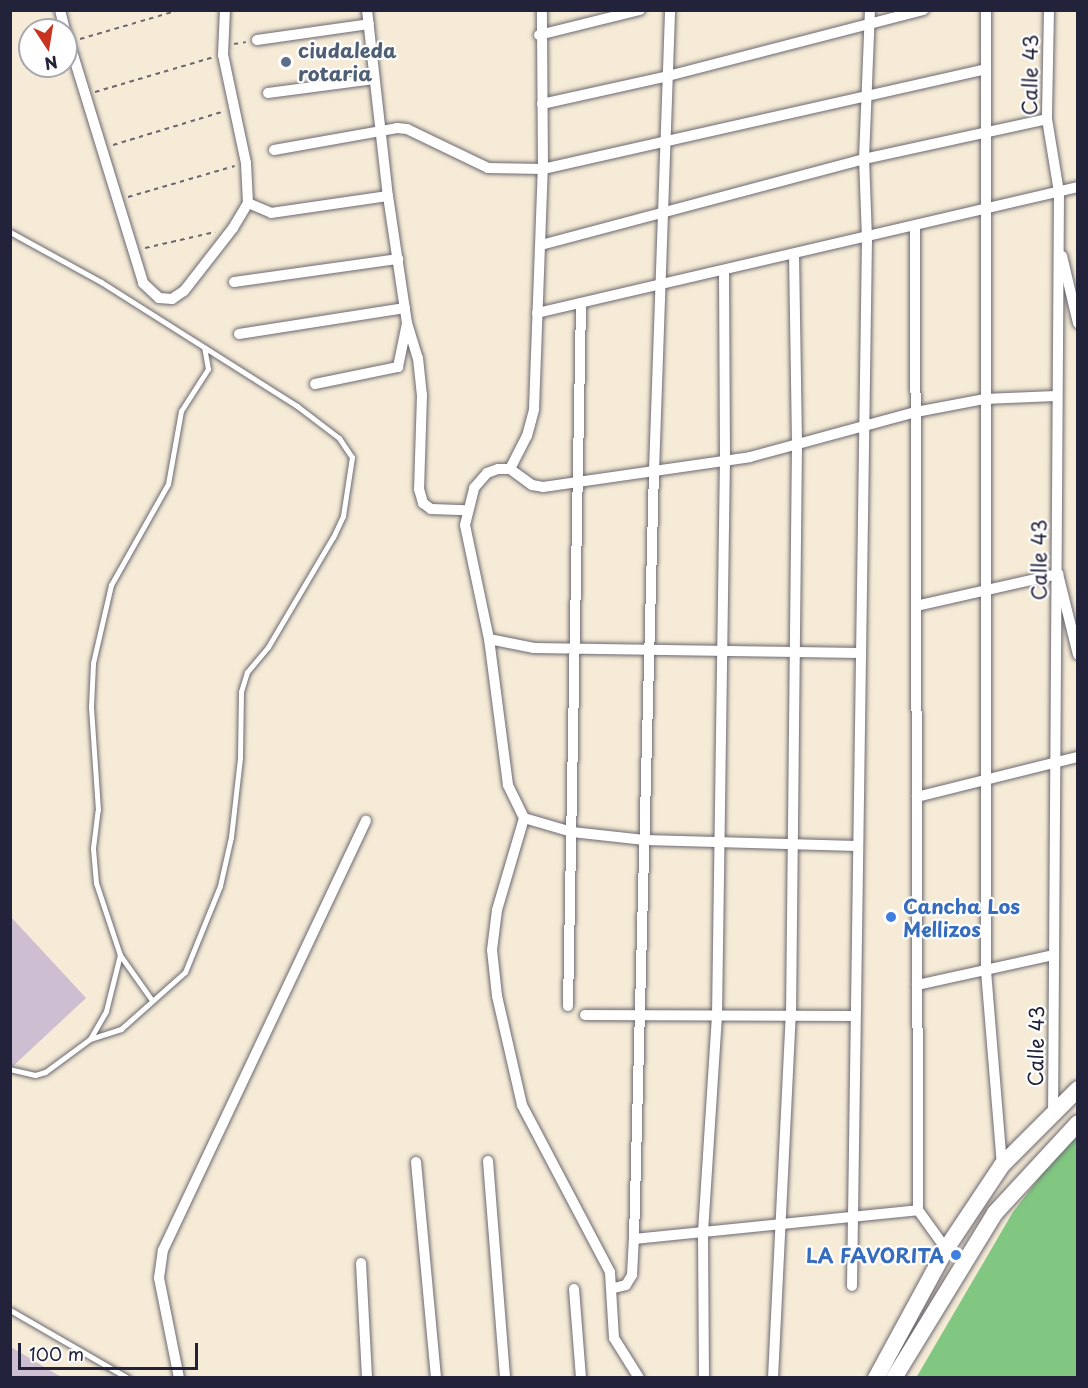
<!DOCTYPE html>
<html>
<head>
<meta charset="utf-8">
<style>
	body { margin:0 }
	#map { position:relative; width:1088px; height:1388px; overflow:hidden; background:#f5ebd6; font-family:"Playpen Sans",sans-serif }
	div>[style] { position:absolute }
	.industrial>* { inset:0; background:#cebed1 }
	.green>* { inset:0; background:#81c781 }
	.path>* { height:2px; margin-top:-1px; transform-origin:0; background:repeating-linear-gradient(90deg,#6c6871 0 4.5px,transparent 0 9px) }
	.roads { filter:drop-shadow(0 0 2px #6c6871) drop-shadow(0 0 2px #6c6871) }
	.lane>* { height:5px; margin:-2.5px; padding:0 2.5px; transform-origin:2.5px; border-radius:2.5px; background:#fff }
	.street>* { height:10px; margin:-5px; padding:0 5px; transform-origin:5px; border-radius:5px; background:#fff }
	.secondary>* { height:16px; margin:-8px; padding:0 8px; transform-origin:8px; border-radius:8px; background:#fff }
	.dots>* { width:16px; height:16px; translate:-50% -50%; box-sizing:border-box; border:3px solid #fff; border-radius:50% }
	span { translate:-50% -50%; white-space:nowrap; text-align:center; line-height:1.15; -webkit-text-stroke:4.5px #fff; paint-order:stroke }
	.service-label { font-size:20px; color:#4e5e75; font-weight:700 }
	.left { translate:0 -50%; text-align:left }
	.street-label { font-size:20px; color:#22223b }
	.shop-label { font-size:20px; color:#366cbe; font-weight:700 }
	.right { translate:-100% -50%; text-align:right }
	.frame { position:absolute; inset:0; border:12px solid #22223b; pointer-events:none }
	.north { position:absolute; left:18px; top:18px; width:60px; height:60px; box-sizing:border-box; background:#fff; border:2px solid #a7a7b1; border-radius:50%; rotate:168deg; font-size:16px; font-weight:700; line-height:24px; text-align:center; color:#22223b }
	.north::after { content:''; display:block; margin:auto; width:21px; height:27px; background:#c8321e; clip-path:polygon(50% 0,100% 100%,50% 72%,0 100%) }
	.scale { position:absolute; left:18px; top:1343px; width:180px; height:27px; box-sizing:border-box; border:3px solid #22223b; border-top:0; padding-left:8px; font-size:18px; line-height:21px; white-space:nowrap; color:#22223b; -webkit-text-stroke:4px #fff; paint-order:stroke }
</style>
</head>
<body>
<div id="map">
	<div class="industrial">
		<div style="clip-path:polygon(11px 917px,86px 998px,11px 1068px)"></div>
		<div style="clip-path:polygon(11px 1347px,61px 1377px,11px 1377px)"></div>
	</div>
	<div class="green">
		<div style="clip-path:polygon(1077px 1129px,1077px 1377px,916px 1378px,1013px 1212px)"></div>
	</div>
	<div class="path">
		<div style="left:80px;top:39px;width:103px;rotate:-16.3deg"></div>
		<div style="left:234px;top:44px;width:12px;rotate:-9deg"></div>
		<div style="left:95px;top:92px;width:124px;rotate:-16.4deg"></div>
		<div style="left:113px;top:145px;width:117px;rotate:-16.9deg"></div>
		<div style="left:128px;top:197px;width:111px;rotate:-16.2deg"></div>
		<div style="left:145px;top:248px;width:72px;rotate:-12.9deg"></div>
	</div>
	<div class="roads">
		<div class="lane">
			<div style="left:10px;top:232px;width:104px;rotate:28.8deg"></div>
			<div style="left:101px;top:282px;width:232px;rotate:32.3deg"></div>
			<div style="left:297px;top:406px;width:53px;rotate:37.3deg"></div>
			<div style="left:339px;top:438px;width:23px;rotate:56deg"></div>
			<div style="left:352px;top:457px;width:60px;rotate:98.7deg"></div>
			<div style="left:343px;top:516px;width:23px;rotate:115deg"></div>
			<div style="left:333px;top:537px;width:128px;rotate:120.6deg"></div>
			<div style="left:268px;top:647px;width:33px;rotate:130deg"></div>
			<div style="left:247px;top:672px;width:21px;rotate:107deg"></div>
			<div style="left:241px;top:692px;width:66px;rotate:90.9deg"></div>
			<div style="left:240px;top:758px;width:80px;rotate:96.5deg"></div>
			<div style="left:231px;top:837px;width:50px;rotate:102.7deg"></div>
			<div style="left:220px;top:886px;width:93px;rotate:112.1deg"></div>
			<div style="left:185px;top:972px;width:86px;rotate:138.3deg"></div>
			<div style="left:121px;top:1029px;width:33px;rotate:162deg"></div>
			<div style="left:90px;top:1039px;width:56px;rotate:143.7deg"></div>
			<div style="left:45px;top:1072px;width:10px;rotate:163deg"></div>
			<div style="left:35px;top:1075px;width:26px;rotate:-167deg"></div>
			<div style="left:120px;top:955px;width:76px;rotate:-108.4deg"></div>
			<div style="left:96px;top:883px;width:35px;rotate:-95deg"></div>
			<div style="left:93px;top:848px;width:38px;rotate:-83deg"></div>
			<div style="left:98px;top:810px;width:104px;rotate:-93.9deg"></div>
			<div style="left:91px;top:706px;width:43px;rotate:-87.3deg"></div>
			<div style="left:93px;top:663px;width:80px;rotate:-77deg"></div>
			<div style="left:111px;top:585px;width:116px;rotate:-60.6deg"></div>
			<div style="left:168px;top:484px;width:74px;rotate:-79.9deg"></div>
			<div style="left:181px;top:411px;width:50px;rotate:-57.3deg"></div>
			<div style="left:208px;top:369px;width:22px;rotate:-100deg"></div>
			<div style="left:90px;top:1039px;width:32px;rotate:-60deg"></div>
			<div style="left:106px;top:1011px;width:58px;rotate:-76deg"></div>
			<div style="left:120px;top:955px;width:54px;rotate:54.8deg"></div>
			<div style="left:10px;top:1310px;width:136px;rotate:30deg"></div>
		</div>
		<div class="street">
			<div style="left:60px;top:10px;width:21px;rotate:76deg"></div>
			<div style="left:367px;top:10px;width:187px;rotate:83.6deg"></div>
			<div style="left:388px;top:196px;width:128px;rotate:81.5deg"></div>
			<div style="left:407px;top:323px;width:37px;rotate:73deg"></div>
			<div style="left:418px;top:358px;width:37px;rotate:84deg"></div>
			<div style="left:422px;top:395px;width:94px;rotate:91.8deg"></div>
			<div style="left:419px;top:489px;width:15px;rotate:74deg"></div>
			<div style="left:423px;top:503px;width:10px;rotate:37deg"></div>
			<div style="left:431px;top:509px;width:35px;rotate:2deg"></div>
			<div style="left:986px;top:10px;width:961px;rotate:90deg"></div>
			<div style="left:986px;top:971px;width:195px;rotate:85.3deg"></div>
			<div style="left:1049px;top:10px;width:109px;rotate:91.1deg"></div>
			<div style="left:1047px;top:119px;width:74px;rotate:80.7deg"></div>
			<div style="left:1059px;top:192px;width:918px;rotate:90.37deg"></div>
			<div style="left:66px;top:32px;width:263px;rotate:72.9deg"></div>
			<div style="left:143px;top:283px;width:22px;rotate:43deg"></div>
			<div style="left:159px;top:298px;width:13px;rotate:4deg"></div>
			<div style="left:172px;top:299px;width:14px;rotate:-34deg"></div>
			<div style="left:184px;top:291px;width:80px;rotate:-52.1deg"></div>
			<div style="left:233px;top:228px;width:29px;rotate:-59deg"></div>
			<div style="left:248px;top:203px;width:40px;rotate:-92.9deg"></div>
			<div style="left:246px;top:163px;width:110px;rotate:-102deg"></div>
			<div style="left:223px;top:55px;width:45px;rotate:-87.5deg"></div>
			<div style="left:539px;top:35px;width:104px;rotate:-13.9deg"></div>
			<div style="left:257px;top:40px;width:113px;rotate:-8.1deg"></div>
			<div style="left:268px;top:93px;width:107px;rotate:-7.5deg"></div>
			<div style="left:542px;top:104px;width:129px;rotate:-12.5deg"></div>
			<div style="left:668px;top:76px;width:264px;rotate:-14.5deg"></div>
			<div style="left:274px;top:150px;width:125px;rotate:-10.1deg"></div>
			<div style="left:397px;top:128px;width:10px;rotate:6deg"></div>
			<div style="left:407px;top:129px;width:90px;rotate:25.7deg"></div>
			<div style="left:488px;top:168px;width:55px;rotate:1deg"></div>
			<div style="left:543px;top:169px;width:453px;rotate:-12.7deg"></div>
			<div style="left:248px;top:203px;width:25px;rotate:23deg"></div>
			<div style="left:271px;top:213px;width:118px;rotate:-8.3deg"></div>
			<div style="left:915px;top:228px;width:982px;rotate:89.82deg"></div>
			<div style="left:918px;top:1210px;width:48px;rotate:54.3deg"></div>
			<div style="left:541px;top:245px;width:334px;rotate:-14.9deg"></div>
			<div style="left:864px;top:159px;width:187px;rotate:-12.3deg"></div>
			<div style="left:1062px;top:256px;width:69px;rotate:76.6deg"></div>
			<div style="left:234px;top:282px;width:166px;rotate:-8deg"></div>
			<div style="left:537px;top:313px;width:555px;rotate:-13.11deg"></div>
			<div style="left:239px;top:334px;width:168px;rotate:-8.9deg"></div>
			<div style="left:315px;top:384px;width:85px;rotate:-11.6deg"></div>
			<div style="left:398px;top:367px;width:45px;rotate:-78.4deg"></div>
			<div style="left:510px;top:469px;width:37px;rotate:-63deg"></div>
			<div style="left:527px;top:436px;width:28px;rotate:-75deg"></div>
			<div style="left:534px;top:409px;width:240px;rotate:-87.9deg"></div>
			<div style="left:543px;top:169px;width:159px;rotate:-90.4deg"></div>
			<div style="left:916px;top:606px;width:146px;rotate:-12.7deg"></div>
			<div style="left:1058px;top:574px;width:83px;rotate:76.1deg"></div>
			<div style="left:489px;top:639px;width:46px;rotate:11.3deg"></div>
			<div style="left:534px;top:648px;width:326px;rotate:0.9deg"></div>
			<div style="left:917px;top:797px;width:166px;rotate:-14deg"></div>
			<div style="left:524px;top:818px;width:50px;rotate:16.3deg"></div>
			<div style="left:572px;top:832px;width:73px;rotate:6.3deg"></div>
			<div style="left:645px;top:840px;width:212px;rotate:1.6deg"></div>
			<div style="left:917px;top:985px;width:140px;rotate:-12.4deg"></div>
			<div style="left:568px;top:1006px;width:703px;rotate:-88.94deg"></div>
			<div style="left:585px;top:1015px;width:269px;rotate:0.2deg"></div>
			<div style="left:488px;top:1161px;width:218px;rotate:85.5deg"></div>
			<div style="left:416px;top:1162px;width:217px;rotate:84.7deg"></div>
			<div style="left:634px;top:1239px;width:285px;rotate:-5.8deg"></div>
			<div style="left:361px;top:1263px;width:115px;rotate:87deg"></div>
			<div style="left:852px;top:1286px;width:1047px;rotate:-89.18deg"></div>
			<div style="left:867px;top:239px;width:80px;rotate:-92.1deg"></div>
			<div style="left:864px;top:159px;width:149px;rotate:-87.7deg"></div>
			<div style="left:614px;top:1288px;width:12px;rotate:-14deg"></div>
			<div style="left:626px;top:1285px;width:12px;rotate:-59deg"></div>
			<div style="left:632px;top:1275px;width:36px;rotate:-87deg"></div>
			<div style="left:634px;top:1239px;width:768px;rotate:-88.51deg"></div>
			<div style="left:654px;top:471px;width:461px;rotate:-88deg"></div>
			<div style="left:574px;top:1289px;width:89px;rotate:85.5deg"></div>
			<div style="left:179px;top:1378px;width:102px;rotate:-101.3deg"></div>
			<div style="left:159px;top:1278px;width:28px;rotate:-82deg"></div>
			<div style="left:163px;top:1250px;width:475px;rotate:-64.7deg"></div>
			<div style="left:639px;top:1378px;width:47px;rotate:-122deg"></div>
			<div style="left:614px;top:1338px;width:66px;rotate:-93.5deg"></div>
			<div style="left:610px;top:1272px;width:189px;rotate:-117.8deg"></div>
			<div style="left:522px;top:1105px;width:112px;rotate:-102.9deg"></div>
			<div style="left:497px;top:996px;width:46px;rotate:-96.2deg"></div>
			<div style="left:492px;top:950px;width:40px;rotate:-82.9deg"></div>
			<div style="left:497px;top:910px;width:96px;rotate:-73.6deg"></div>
			<div style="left:524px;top:818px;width:37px;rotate:-116deg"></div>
			<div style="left:508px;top:785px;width:147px;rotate:-97.4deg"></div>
			<div style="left:489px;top:639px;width:116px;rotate:-101.9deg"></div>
			<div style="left:465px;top:525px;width:38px;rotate:-76deg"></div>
			<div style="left:474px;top:488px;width:20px;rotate:-49deg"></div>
			<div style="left:487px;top:473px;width:12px;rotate:-20deg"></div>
			<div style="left:498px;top:469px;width:12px"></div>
			<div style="left:510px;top:469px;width:27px;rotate:36deg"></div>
			<div style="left:532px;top:485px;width:11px;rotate:10deg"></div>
			<div style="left:543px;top:487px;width:209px;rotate:-8.2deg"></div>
			<div style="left:750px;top:457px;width:172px;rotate:-15.2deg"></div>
			<div style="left:916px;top:412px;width:69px;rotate:-10.8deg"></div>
			<div style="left:984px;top:399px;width:72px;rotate:-2.4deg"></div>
			<div style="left:704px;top:1378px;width:146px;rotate:-90.4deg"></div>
			<div style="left:703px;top:1232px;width:216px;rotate:-86.3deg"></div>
			<div style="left:717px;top:1016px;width:556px;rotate:-89.18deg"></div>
			<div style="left:725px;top:460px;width:189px;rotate:-90.3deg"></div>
			<div style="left:773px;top:1378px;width:362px;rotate:-87.2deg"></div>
			<div style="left:791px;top:1016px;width:572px;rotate:-89.4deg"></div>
			<div style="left:797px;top:444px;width:189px;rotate:-90.9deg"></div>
		</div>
		<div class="secondary">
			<div style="left:876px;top:1378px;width:147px;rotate:-61.5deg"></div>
			<div style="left:946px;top:1249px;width:101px;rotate:-56.3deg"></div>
			<div style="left:1002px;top:1165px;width:107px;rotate:-45deg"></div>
			<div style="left:894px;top:1378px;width:193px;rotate:-58.5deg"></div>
			<div style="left:995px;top:1213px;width:122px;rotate:-47.3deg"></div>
		</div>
	</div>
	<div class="dots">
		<div style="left:286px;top:62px;background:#5c6f8a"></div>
		<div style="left:891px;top:917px;background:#3f7fe0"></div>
		<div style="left:956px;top:1255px;background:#3f7fe0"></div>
	</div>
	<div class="service-label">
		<span class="left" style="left:298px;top:62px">ciudaleda<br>rotaria</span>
	</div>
	<div class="street-label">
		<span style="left:1030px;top:75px;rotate:-89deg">Calle 43</span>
		<span style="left:1039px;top:560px;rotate:-90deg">Calle 43</span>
		<span style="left:1036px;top:1046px;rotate:-89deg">Calle 43</span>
	</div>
	<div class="shop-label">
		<span class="left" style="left:903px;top:918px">Cancha Los<br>Mellizos</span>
		<span class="right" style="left:944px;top:1255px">LA FAVORITA</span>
	</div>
	<div class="frame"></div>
	<div class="north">N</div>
	<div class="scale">100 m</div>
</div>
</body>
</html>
